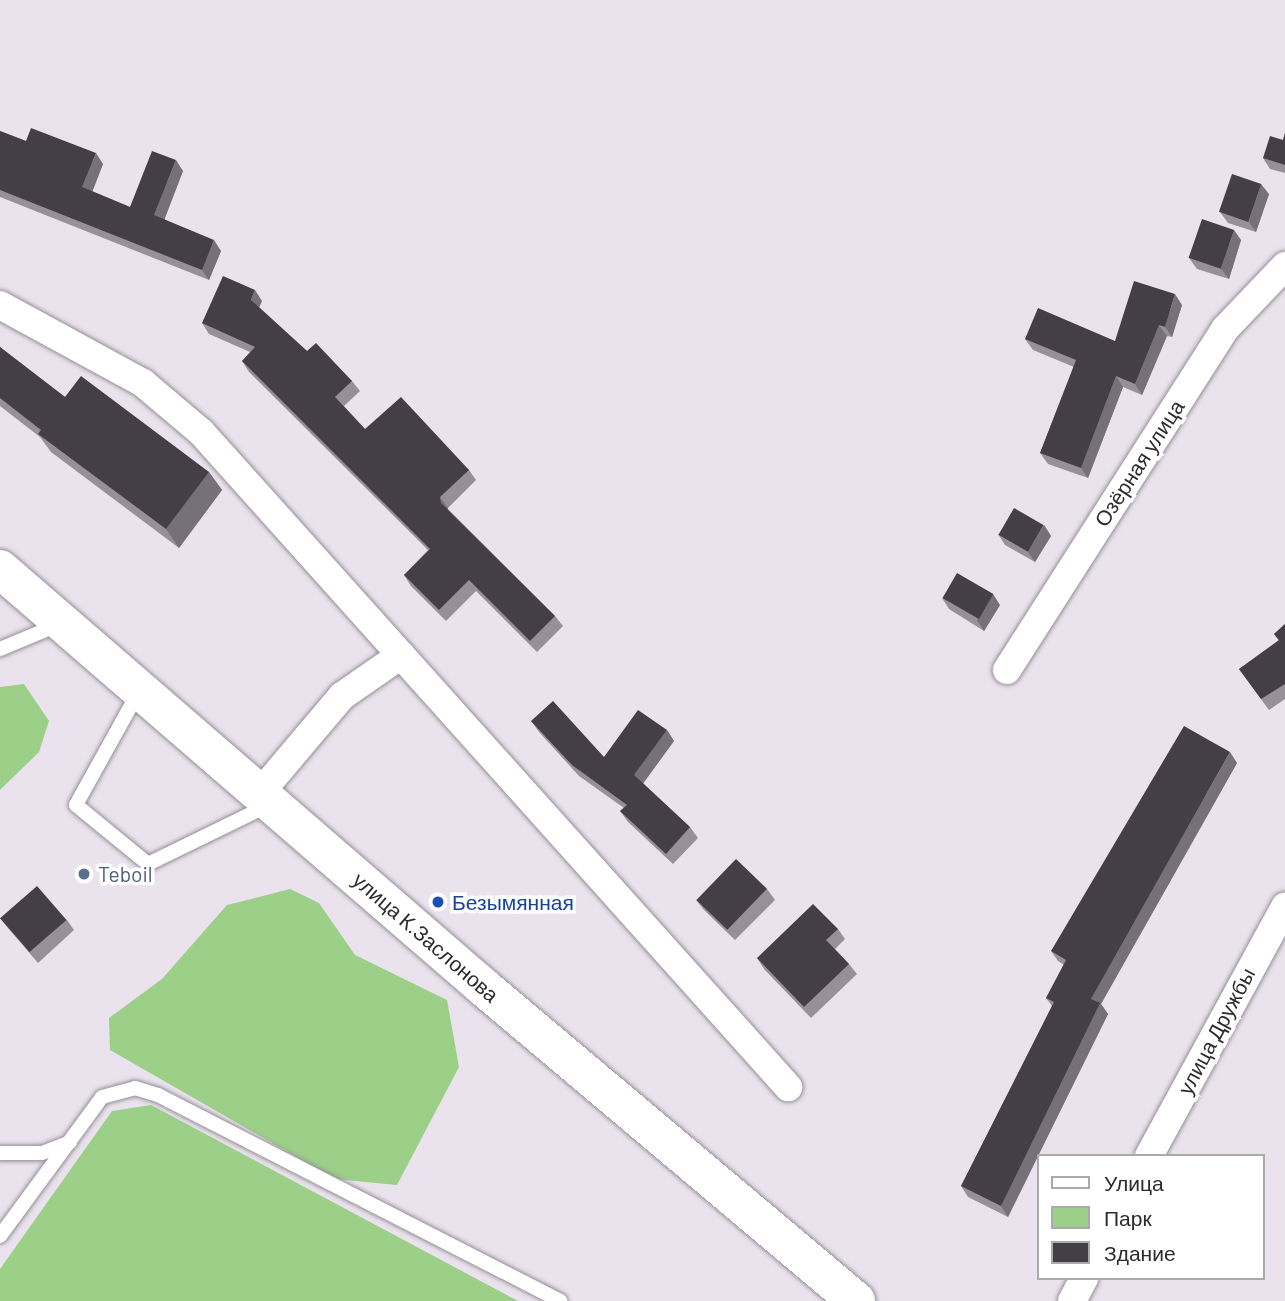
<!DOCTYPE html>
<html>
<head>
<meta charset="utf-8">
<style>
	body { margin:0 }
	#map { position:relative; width:1285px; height:1301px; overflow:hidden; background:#eae3ed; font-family:Barlow,sans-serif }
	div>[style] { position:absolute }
	.green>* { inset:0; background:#9ccf88 }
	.roads { filter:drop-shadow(0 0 2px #958e98) drop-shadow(0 0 2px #958e98) }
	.lane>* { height:14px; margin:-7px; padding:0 7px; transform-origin:7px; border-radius:7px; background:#fff }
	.street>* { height:28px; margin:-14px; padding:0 14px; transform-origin:14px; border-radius:14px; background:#fff }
	.secondary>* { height:38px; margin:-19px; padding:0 19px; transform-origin:19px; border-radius:19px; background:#fff }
	.wall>* { inset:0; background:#97909a }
	.shaded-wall>* { inset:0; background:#767078 }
	.building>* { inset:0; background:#443e46; transform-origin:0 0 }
	.dots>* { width:19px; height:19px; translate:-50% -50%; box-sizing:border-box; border:4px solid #fff; border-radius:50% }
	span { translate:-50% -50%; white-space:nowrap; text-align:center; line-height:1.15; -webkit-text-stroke:7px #fff; paint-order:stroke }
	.street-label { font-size:21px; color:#2c2a2d }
	.service-label { font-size:21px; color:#4e5e75 }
	.left { translate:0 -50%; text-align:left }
	.transit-label { font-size:21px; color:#164399 }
	.legend { position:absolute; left:1037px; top:1154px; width:228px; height:126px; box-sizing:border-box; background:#fff; border:2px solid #abaaab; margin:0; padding:9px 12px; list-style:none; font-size:21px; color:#2c2a2d }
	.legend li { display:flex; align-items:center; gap:14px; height:35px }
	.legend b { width:35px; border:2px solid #abaaab }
</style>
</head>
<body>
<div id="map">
	<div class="green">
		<div style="clip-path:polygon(24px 684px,49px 721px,39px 752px,0 790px,0 687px)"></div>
		<div style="clip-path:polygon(290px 889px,319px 903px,355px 955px,447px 1000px,459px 1067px,397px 1185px,335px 1179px,110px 1050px,109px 1018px,162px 979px,227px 905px)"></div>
		<div style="clip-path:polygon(151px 1105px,518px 1301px,0 1301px,0 1269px,112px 1111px)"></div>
	</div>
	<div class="roads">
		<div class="lane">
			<div style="left:0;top:649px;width:65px;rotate:-22.6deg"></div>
			<div style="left:138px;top:693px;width:128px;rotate:119deg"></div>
			<div style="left:76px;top:805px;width:93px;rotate:39.3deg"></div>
			<div style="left:148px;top:864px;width:132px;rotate:-26deg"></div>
			<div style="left:0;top:1153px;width:42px"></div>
			<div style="left:42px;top:1153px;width:30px;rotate:-21deg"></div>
			<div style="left:0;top:1236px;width:172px;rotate:-53.7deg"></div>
			<div style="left:102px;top:1097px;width:34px;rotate:-15deg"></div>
			<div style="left:135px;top:1088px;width:24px;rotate:17deg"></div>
			<div style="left:158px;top:1095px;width:452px;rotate:27.1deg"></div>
		</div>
		<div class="street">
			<div style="left:0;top:305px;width:163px;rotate:28.6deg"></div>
			<div style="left:143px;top:383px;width:76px;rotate:40.2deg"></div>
			<div style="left:201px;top:432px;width:880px;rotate:48.13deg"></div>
			<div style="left:1007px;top:670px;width:405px;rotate:-57.4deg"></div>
			<div style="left:1225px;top:329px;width:87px;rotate:-46.4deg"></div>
			<div style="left:260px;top:793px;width:127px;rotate:-49.8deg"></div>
			<div style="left:342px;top:696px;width:72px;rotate:-34.8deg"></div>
			<div style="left:1149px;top:1156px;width:284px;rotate:-61.4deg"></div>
			<div style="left:1072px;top:1301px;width:26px;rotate:-62deg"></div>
		</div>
		<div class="secondary">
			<div style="left:0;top:569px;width:637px;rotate:40.86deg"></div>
			<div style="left:482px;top:986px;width:489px;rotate:40.1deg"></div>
		</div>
	</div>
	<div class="wall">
		<div style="clip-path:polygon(0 131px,26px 141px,103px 164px,92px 191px,130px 207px,183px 171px,164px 219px,221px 251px,209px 280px,0 197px)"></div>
		<div style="clip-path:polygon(1285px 133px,1285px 173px,1270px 169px,1263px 158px,1283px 140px)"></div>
		<div style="clip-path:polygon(1269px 194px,1256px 232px,1228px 223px,1220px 212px)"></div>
		<div style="clip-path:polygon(1241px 240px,1229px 279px,1197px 269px,1189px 258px)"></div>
		<div style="clip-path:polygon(262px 301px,259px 307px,307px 351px,352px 381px,360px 391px,344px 406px,365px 429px,469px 470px,476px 480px,448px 508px,448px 509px,555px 616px,563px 626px,537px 652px,476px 591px,446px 621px,411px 586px,404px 575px,428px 550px,249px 372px,242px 361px,250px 352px,209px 334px,202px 323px)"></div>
		<div style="clip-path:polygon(1182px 305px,1172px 337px,1167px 336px,1142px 395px,1123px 387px,1088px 478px,1048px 464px,1040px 453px,1074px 367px,1033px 350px,1025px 339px,1115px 341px)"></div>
		<div style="clip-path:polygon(0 347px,65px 397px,209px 472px,222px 490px,179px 548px,51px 452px,40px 437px,0 406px)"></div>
		<div style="clip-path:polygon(1044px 525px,1051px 536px,1035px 562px,1005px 545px,998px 534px)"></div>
		<div style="clip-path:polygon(942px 598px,1000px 605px,984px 631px,949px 609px)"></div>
		<div style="clip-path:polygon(1285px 624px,1285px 699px,1269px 710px,1239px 669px,1279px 641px,1274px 634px)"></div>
		<div style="clip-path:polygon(531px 721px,604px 757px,667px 730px,674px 741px,643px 783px,690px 827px,698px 838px,673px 864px,628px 822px,620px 811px,624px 808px,579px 776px,539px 732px)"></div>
		<div style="clip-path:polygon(1237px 763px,1101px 1004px,1108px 1014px,1008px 1217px,968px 1197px,961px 1186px,1052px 1006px,1046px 998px,1064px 965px,1058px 961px,1051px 951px)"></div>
		<div style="clip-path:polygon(767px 889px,775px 900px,735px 940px,704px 910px,696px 900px)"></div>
		<div style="clip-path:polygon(0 918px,67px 920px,74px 930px,38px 963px,8px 928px)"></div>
		<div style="clip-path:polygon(838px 929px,845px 939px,835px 949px,849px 964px,857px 974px,811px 1018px,764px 969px,757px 958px)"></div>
	</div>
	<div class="shaded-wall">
		<div style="clip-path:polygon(96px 153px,103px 164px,90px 198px,82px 187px)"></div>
		<div style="clip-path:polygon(176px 160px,183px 171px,162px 226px,154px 215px)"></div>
		<div style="clip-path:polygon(1261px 184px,1269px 194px,1256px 232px,1249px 222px)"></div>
		<div style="clip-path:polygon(1234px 230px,1241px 240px,1229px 279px,1221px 269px)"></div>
		<div style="clip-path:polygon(214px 240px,221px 251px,209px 280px,202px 270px)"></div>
		<div style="clip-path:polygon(255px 290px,262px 301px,258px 310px,251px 300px)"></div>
		<div style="clip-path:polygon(1175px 294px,1182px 305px,1172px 337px,1165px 327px)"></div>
		<div style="clip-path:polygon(1159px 325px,1167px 336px,1142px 395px,1135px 384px)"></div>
		<div style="clip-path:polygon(1116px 376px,1123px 387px,1088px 478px,1081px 468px)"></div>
		<div style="clip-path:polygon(209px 472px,222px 490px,179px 548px,166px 529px)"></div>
		<div style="clip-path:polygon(440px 497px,448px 508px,448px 513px,441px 503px)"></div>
		<div style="clip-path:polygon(1044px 525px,1051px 536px,1035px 562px,1028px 552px)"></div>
		<div style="clip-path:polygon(993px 594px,1000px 605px,984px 631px,977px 620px)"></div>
		<div style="clip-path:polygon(667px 730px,674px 741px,642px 785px,634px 775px)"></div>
		<div style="clip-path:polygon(1230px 752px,1237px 763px,1101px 1004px,1108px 1014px,1008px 1217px,1001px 1206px,1091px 999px)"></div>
	</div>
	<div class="building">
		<div style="clip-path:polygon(31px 128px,96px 153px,82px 187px,130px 207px,152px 151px,176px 160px,154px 215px,214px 240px,202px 270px,0 190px,0 131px,26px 141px)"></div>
		<div style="clip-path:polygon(1285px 133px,1285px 165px,1263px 158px,1270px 136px,1283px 140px)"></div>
		<div style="left:1232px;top:174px;width:31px;height:40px;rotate:19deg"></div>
		<div style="left:1202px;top:219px;width:34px;height:41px;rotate:19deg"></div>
		<div style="clip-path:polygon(223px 276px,255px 290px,251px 300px,307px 351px,316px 343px,352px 381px,335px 397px,365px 429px,401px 397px,469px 470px,440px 497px,441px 503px,555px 616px,530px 641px,469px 580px,439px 610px,404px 575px,430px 549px,242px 361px,255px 347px,202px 323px)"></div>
		<div style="clip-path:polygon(1134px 281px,1175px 294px,1165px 327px,1159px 325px,1135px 384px,1116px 376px,1081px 468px,1040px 453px,1076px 360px,1025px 339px,1038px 308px,1115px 341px)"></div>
		<div style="clip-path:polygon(0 347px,65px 397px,81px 376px,209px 472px,166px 529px,38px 434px,41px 430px,0 398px)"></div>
		<div style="left:1014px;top:508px;width:34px;height:31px;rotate:30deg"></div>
		<div style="left:957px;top:573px;width:42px;height:29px;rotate:30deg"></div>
		<div style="clip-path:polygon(1285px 624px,1285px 684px,1261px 699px,1239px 669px,1279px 640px,1274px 634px)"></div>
		<div style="clip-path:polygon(553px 701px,604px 757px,638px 710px,667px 730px,634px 775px,690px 827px,666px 854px,620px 811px,627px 805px,572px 765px,531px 721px)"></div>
		<div style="clip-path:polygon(1184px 726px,1230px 752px,1091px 999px,1100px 1003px,1001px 1206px,961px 1186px,1054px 1002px,1046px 998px,1066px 960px,1051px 951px)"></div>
		<div style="left:736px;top:859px;width:43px;height:57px;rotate:44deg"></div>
		<div style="left:37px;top:886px;width:45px;height:49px;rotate:49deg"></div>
		<div style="clip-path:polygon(813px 904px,838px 929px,826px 940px,849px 964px,804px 1007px,757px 958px)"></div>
	</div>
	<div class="dots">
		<div style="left:84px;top:874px;background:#5c6f8a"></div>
		<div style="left:438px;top:902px;background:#1a4fb4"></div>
	</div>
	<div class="street-label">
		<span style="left:1139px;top:463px;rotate:-57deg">Озёрная улица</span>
		<span style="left:426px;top:937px;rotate:41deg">улица К.Заслонова</span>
		<span style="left:1216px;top:1031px;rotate:-62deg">улица Дружбы</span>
	</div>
	<div class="service-label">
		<span class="left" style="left:98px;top:874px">Teboil</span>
	</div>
	<div class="transit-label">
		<span class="left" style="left:452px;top:902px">Безымянная</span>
	</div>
	<ul class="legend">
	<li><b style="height:9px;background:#fff"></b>Улица</li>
	<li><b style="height:19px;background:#9ccf88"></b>Парк</li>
	<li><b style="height:19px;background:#443e46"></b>Здание</li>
	</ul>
</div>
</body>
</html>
